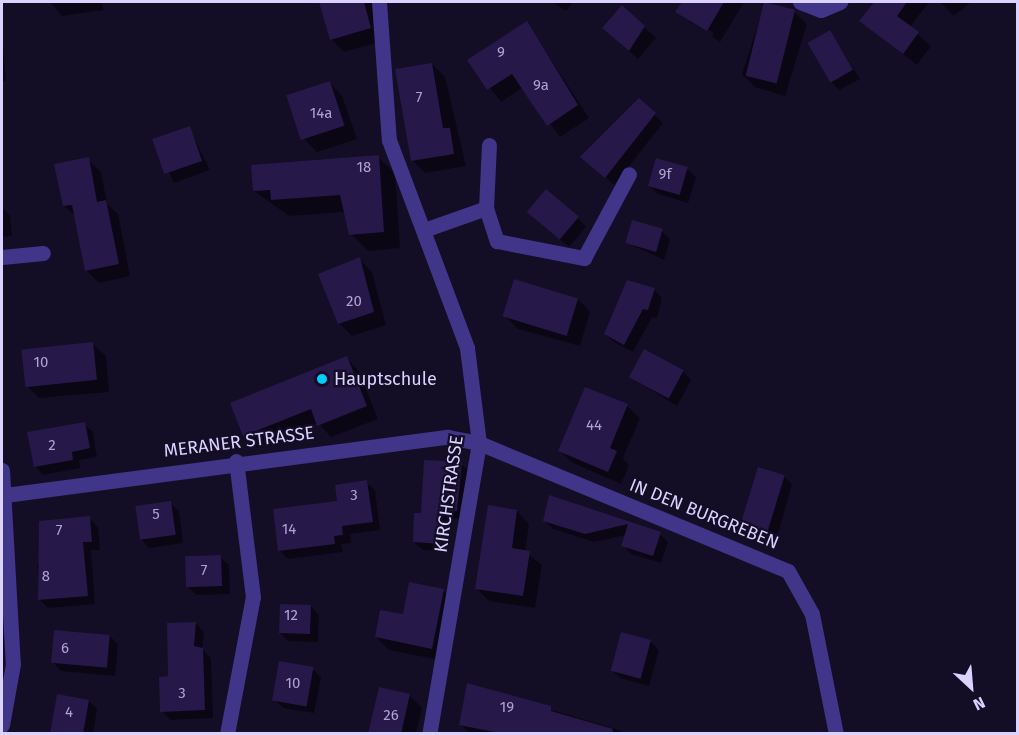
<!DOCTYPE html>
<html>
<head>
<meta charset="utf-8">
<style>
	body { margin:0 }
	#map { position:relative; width:1019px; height:735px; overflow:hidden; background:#140d26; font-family:"Fira Sans",sans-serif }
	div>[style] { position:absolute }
	.shadow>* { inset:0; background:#0007 }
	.building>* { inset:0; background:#261848; transform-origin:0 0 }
	.street>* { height:15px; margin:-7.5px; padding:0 7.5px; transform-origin:7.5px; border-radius:7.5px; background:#403588 }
	.dots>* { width:16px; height:16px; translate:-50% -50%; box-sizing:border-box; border:3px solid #140d26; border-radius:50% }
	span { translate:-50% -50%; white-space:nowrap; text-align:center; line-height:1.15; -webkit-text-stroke:4.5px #140d26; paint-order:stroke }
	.number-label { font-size:15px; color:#aea4d1 }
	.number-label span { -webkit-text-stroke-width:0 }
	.poi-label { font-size:18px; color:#dbd2ff }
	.left { translate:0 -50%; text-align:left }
	.street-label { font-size:18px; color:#dbd2ff }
	.frame { position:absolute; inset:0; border:3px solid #dbd2ff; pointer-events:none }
	.north { position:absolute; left:941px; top:657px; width:60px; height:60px; -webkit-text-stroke:4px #140d26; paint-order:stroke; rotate:154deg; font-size:16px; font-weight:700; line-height:24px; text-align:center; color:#dbd2ff }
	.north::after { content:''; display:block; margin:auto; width:21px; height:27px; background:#dbd2ff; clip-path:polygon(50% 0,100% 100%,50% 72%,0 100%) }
</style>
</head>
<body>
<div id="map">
	<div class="shadow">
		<div style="clip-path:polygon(50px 2px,130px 2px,102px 2px,103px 10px,62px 16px)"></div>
		<div style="clip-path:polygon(321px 2px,372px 2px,383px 41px,344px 52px,331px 39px)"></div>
		<div style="clip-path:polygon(552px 2px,573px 2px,566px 11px)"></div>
		<div style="clip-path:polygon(evenodd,683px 2px,744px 2px,720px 42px,677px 12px,683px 2px,690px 19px,714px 33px,712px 36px,690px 22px,690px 19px)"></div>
		<div style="clip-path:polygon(765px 2px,794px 12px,807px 24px,785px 96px,755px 87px,742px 74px)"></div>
		<div style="clip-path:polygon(875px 2px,928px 3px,910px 27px,931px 46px,917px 65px,861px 21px)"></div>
		<div style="clip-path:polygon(940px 2px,971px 2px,954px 16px)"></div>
		<div style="clip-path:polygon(622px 7px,656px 38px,638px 59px,612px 36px)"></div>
		<div style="clip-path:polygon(527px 23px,589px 118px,560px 137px,523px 87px,501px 102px,469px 61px)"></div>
		<div style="clip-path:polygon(830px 32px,860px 79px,839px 90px,831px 82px)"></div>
		<div style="clip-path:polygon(2px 36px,6px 81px,2px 81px)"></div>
		<div style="clip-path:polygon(432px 64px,445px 77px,466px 166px,425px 173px,412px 160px)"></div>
		<div style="clip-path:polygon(330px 83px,342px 96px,357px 139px,317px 152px,304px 139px)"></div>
		<div style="clip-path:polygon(639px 100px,663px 123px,614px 185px,583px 157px)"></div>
		<div style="clip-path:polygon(189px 128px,210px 170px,174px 183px,154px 141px)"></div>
		<div style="clip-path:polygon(378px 157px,395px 173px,400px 248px,368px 251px,351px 234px,345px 212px,289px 216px,254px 191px)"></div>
		<div style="clip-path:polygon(88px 159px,101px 172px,107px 204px,118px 214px,130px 276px,99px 283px,86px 270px,76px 217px,64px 206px)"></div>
		<div style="clip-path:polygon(687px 169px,696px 177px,688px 203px,658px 194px,649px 186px)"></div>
		<div style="clip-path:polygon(2px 207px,10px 215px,12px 236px,2px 237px)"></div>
		<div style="clip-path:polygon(578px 218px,586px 227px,569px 247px,537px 220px)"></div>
		<div style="clip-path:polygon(662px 231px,670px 239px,664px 260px,627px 243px)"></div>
		<div style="clip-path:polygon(359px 259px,372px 272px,386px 325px,352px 336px,339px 323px)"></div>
		<div style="clip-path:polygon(654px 289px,662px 298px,657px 318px,652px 317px,633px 352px,614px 342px,605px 334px)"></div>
		<div style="clip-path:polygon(578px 299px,590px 312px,580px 346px,518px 329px,505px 316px)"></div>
		<div style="clip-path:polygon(93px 344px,106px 356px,109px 392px,39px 398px,26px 385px)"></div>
		<div style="clip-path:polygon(347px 358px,359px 371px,378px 419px,331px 437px,318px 423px,257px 448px,244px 435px)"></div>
		<div style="clip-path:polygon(683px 371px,691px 380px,677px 406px,630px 377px)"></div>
		<div style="clip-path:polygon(627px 406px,640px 418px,623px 458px,629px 465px,621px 484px,573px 463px,560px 451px)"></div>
		<div style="clip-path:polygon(84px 424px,93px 432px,97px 457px,79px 460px,80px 468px,43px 475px,35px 466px)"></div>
		<div style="clip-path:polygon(461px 464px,470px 472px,465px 519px,450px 518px,449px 551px,423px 550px,414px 542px,423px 515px)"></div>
		<div style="clip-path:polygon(784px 476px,792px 484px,774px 548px,749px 540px,741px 532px)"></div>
		<div style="clip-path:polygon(366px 482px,375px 490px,380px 530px,350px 534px,351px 543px,341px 544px,343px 552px,288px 559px,280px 551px)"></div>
		<div style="clip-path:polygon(550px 497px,660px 534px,668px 542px,661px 563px,631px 554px,623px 545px,626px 535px,594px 542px,553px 529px,545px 521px)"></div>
		<div style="clip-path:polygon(170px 503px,179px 511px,183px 543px,149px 548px,141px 539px)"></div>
		<div style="clip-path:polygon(517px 511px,529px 524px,525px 552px,542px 565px,535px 608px,489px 601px,476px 588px)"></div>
		<div style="clip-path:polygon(89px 518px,98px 527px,100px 550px,91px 550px,95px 604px,48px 608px,40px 600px,37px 564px)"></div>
		<div style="clip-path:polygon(220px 557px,229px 565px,230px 594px,196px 595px,188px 587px)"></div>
		<div style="clip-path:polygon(443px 590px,456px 603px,445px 661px,389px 650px,376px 637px)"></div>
		<div style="clip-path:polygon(311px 606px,319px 615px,318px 642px,288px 641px,280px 633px)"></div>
		<div style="clip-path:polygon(196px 623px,204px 632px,202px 649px,211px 658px,213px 718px,170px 720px,162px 711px,170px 678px)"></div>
		<div style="clip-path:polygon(2px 636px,4px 638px,2px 668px)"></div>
		<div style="clip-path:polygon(110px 636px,118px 645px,115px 676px,61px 671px,53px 662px)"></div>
		<div style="clip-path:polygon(650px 641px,659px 650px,649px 686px,620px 678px,612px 670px)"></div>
		<div style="clip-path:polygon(312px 669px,321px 677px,314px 713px,283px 708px,274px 699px)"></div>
		<div style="clip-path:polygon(468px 685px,622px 731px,625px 734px,470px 734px,461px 724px)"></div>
		<div style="clip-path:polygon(409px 695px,422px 708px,416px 734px,370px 734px)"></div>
		<div style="clip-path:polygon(89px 701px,97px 709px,93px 734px,51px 734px)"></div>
	</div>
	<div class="building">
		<div style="clip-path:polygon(319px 2px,364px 2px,371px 28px,330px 40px)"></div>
		<div style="clip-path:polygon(682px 2px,724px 2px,707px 31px,675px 12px)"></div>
		<div style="left:764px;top:2px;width:32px;height:76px;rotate:14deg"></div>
		<div style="clip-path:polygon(874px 2px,907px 2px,897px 16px,919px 32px,903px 54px,859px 21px)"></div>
		<div style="clip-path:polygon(622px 5px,645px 26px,629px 51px,602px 28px)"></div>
		<div style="clip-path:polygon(527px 21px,578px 105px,547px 126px,512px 74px,487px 90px,467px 60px)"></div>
		<div style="left:830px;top:30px;width:46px;height:26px;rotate:60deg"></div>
		<div style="clip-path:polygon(432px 63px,443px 128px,450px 128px,454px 154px,411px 161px,395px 69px)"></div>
		<div style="left:330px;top:81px;width:47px;height:46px;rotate:72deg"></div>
		<div style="clip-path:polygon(639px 98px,656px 113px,605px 178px,580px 157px)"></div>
		<div style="left:190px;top:126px;width:37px;height:40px;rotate:71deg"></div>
		<div style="clip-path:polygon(379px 155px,384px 232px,349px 235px,340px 195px,271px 200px,270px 190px,253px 191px,251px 165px)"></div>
		<div style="clip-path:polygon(89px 157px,97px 202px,106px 200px,119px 264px,85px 271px,72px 205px,63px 206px,54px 164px)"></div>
		<div style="left:656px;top:158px;width:33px;height:29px;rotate:16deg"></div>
		<div style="left:546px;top:189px;width:43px;height:30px;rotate:40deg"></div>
		<div style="left:632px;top:220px;width:32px;height:24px;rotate:16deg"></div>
		<div style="clip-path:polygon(360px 257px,374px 312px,338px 324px,318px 274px)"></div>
		<div style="left:514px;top:279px;width:67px;height:39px;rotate:17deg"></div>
		<div style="clip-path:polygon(627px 280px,655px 288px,648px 310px,643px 309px,624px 345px,604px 334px)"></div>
		<div style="left:93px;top:342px;width:38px;height:72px;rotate:84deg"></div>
		<div style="left:644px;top:349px;width:45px;height:32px;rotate:28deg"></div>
		<div style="clip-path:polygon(347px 356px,367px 406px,317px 426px,311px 409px,243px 436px,230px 403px)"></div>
		<div style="clip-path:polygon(585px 387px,628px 404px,610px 448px,617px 451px,608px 472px,558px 451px)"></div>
		<div style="clip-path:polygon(85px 422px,90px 448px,72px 452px,73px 460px,34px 467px,27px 432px)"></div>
		<div style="clip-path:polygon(424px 460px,462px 462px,457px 511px,442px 511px,441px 544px,413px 542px,414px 513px,421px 513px)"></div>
		<div style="left:758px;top:467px;width:28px;height:68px;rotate:17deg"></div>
		<div style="clip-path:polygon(367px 480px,373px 522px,342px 526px,343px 535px,334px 536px,335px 544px,278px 551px,273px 509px,337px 501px,335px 485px)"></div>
		<div style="clip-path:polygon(549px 495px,661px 532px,653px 556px,621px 546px,628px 524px,585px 534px,543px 521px)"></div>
		<div style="left:171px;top:501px;width:34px;height:36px;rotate:82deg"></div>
		<div style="clip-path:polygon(488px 505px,517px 510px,512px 548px,530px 551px,523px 596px,475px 589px)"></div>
		<div style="clip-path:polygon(90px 516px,92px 542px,83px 542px,88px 596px,38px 600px,39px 521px)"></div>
		<div style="left:221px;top:555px;width:31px;height:36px;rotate:88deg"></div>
		<div style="clip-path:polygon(409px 582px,444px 589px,432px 649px,375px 637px,380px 610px,403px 614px)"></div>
		<div style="left:280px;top:604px;width:31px;height:29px;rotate:2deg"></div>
		<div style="clip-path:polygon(196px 622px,194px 646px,203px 648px,205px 710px,160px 712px,159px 677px,168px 676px,167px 623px)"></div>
		<div style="left:54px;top:630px;width:56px;height:33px;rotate:5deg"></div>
		<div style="left:621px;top:632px;width:31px;height:40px;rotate:15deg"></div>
		<div style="left:279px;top:661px;width:35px;height:40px;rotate:10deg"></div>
		<div style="clip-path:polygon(467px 683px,551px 706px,551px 711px,613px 729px,612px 734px,504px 734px,459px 725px)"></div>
		<div style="clip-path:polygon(379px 687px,410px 694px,401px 734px,368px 734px)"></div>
		<div style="clip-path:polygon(57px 694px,89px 700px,83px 734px,50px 734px)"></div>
	</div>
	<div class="street">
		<div style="left:379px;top:2px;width:138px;rotate:85.9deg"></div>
		<div style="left:389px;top:140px;width:222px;rotate:69.4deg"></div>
		<div style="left:467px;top:348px;width:96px;rotate:82.8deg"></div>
		<div style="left:479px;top:443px;width:295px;rotate:99.7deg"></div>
		<div style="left:800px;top:2px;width:22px;rotate:21deg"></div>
		<div style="left:821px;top:10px;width:21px;rotate:-23deg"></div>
		<div style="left:486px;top:208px;width:63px;rotate:-87.3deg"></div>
		<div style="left:424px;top:230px;width:66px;rotate:-19.5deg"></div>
		<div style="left:486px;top:208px;width:35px;rotate:72deg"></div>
		<div style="left:497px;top:241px;width:89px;rotate:11.1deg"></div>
		<div style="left:584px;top:258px;width:95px;rotate:-61.8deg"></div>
		<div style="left:2px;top:257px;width:41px;rotate:-5.6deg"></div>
		<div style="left:2px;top:470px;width:194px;rotate:86.8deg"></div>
		<div style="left:13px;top:664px;width:62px;rotate:100.2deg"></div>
		<div style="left:5px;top:495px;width:447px;rotate:-7.5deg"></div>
		<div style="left:448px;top:437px;width:32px;rotate:11deg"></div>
		<div style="left:479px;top:443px;width:334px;rotate:22.5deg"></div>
		<div style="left:788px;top:571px;width:49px;rotate:60.8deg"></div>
		<div style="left:812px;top:614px;width:122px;rotate:78.7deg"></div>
		<div style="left:227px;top:734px;width:139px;rotate:-79.3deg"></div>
		<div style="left:253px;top:597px;width:137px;rotate:-97.1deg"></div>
	</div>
	<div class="dots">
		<div style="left:322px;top:379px;background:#00ccfd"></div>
	</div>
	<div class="number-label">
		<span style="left:501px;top:53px">9</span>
		<span style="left:541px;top:86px">9a</span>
		<span style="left:419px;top:98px">7</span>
		<span style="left:321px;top:114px">14a</span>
		<span style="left:364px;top:168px">18</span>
		<span style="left:665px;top:175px">9f</span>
		<span style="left:354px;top:302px">20</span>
		<span style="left:41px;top:363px">10</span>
		<span style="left:594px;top:426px">44</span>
		<span style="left:52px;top:446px">2</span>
		<span style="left:354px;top:496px">3</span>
		<span style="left:156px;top:515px">5</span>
		<span style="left:289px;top:530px">14</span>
		<span style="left:59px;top:531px">7</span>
		<span style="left:204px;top:571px">7</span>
		<span style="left:46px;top:577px">8</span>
		<span style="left:291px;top:616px">12</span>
		<span style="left:65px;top:649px">6</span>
		<span style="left:293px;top:684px">10</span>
		<span style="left:182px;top:694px">3</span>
		<span style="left:507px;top:708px">19</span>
		<span style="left:69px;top:713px">4</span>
		<span style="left:391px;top:716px">26</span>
	</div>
	<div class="poi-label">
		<span class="left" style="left:334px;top:379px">Hauptschule</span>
	</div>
	<div class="street-label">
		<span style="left:239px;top:442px;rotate:-7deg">MERANER STRASSE</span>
		<span style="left:449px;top:494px;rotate:-82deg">KIRCHSTRASSE</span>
		<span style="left:704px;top:514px;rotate:22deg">IN DEN BURGREBEN</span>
	</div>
	<div class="frame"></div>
	<div class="north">N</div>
</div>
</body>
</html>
